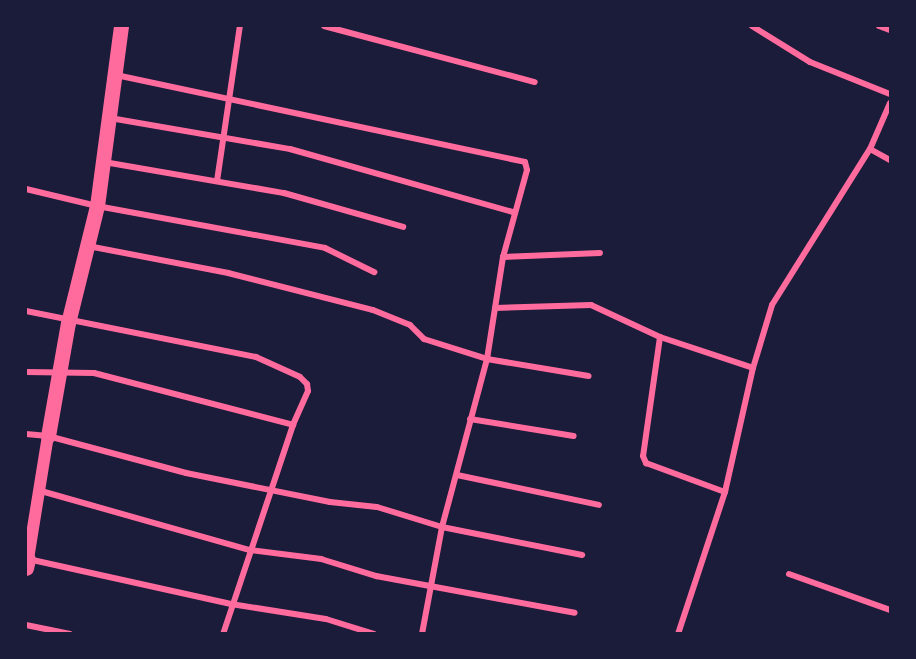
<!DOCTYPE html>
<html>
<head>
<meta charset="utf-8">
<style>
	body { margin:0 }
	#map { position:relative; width:916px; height:659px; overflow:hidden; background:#1b1b3a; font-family:Mulish,sans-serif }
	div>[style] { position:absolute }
	.minor>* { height:6px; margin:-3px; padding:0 3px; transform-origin:3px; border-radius:3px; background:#ff6b9d }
	.secondary>* { height:12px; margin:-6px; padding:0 6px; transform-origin:6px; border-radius:6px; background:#ff6b9d }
	.primary>* { height:15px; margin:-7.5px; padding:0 7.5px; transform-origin:7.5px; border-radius:7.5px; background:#ff6b9d }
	span { translate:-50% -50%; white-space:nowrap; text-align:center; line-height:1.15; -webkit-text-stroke:6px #1b1b3a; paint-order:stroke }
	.frame { position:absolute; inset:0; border:27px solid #1b1b3a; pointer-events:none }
</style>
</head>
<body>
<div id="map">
	<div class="minor">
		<div style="left:324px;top:26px;width:218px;rotate:14.9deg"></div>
		<div style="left:752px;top:26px;width:68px;rotate:31.8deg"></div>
		<div style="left:810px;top:62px;width:86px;rotate:21.8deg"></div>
		<div style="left:879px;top:26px;width:12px;rotate:20deg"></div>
		<div style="left:116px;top:75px;width:418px;rotate:12deg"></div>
		<div style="left:525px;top:162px;width:8px;rotate:76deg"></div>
		<div style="left:527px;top:170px;width:90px;rotate:105.4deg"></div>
		<div style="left:503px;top:257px;width:103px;rotate:98.9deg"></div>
		<div style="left:487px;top:359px;width:174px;rotate:105deg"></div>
		<div style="left:442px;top:527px;width:109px;rotate:100.6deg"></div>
		<div style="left:110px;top:118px;width:183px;rotate:9.8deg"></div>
		<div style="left:290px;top:149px;width:232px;rotate:15.8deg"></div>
		<div style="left:870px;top:149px;width:23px;rotate:29deg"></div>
		<div style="left:104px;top:162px;width:183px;rotate:9.8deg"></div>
		<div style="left:284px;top:193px;width:124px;rotate:15.9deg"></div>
		<div style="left:217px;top:181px;width:157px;rotate:-81.6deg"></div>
		<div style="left:26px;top:189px;width:73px;rotate:13.5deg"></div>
		<div style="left:97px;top:206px;width:232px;rotate:10.4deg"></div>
		<div style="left:325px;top:248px;width:55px;rotate:26.1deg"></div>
		<div style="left:88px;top:246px;width:143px;rotate:10.9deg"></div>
		<div style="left:228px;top:273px;width:150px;rotate:14.3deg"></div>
		<div style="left:373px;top:310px;width:40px;rotate:22deg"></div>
		<div style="left:410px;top:325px;width:20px;rotate:45deg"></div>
		<div style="left:424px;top:339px;width:66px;rotate:17.6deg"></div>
		<div style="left:487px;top:359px;width:103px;rotate:9.5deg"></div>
		<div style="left:503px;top:257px;width:97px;rotate:-2.4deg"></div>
		<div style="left:495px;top:308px;width:96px;rotate:-1.8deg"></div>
		<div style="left:591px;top:305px;width:76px;rotate:24.9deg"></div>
		<div style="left:660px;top:337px;width:98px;rotate:18.4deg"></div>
		<div style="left:26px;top:311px;width:235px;rotate:11.3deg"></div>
		<div style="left:256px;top:357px;width:48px;rotate:24.4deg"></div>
		<div style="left:300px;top:377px;width:10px;rotate:45deg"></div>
		<div style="left:307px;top:384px;width:7px;rotate:82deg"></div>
		<div style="left:308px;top:391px;width:37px;rotate:114deg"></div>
		<div style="left:293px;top:425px;width:220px;rotate:108.5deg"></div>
		<div style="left:660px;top:337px;width:120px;rotate:98.1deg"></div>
		<div style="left:643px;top:456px;width:8px;rotate:67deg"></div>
		<div style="left:646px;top:463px;width:84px;rotate:20.2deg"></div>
		<div style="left:26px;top:372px;width:68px;rotate:0.8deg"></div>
		<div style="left:94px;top:373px;width:206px;rotate:14.6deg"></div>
		<div style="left:470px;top:419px;width:105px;rotate:9.3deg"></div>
		<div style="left:26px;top:434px;width:22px;rotate:5deg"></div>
		<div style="left:48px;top:436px;width:143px;rotate:15deg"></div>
		<div style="left:186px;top:473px;width:147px;rotate:11.4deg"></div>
		<div style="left:330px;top:502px;width:47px;rotate:6.1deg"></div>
		<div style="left:377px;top:507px;width:68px;rotate:17.1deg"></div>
		<div style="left:442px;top:527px;width:143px;rotate:11.3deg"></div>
		<div style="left:457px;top:475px;width:145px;rotate:11.9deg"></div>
		<div style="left:41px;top:491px;width:217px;rotate:15.8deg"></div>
		<div style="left:250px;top:550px;width:72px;rotate:7.2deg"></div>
		<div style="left:321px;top:559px;width:58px;rotate:17.2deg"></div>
		<div style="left:376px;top:576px;width:202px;rotate:10.5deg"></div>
		<div style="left:28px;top:559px;width:208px;rotate:12.5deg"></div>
		<div style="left:231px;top:604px;width:96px;rotate:9deg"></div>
		<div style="left:326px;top:619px;width:50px;rotate:17.4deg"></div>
		<div style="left:789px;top:574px;width:107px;rotate:19.6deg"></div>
		<div style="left:26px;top:625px;width:45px;rotate:11.6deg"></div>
		<div style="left:678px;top:634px;width:150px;rotate:-71.7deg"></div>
		<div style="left:725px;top:492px;width:127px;rotate:-77.3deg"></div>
		<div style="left:753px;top:368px;width:66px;rotate:-73.2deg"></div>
		<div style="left:772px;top:305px;width:184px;rotate:-57.9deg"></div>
		<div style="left:870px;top:149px;width:50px;rotate:-66.5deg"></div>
	</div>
	<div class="secondary">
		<div style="left:28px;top:559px;width:125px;rotate:-80.8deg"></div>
	</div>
	<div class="primary">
		<div style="left:48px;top:436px;width:115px;rotate:-80deg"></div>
		<div style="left:68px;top:323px;width:121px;rotate:-76.1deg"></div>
		<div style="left:97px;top:206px;width:182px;rotate:-82.4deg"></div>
		<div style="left:26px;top:568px;width:9px;rotate:-77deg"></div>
	</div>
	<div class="frame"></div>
</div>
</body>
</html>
